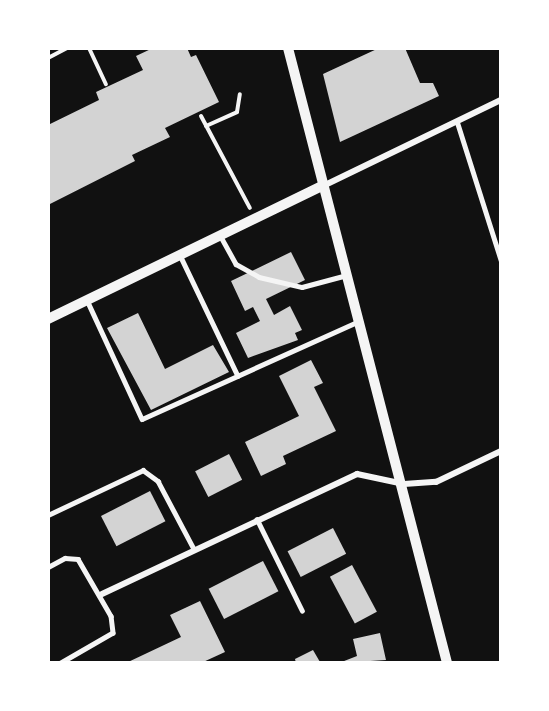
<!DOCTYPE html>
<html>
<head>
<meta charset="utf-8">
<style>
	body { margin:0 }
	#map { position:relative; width:549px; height:711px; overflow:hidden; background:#111; font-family:Commissioner,sans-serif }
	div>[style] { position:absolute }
	.building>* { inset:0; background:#d3d3d3; transform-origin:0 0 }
	.path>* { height:4px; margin:-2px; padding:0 2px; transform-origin:2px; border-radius:2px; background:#f5f5f5 }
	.service>* { height:4.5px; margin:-2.25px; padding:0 2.25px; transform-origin:2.25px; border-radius:2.25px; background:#f5f5f5 }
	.minor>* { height:6px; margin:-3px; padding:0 3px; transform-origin:3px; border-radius:3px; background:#f5f5f5 }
	.tertiary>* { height:10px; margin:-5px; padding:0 5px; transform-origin:5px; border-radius:5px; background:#f5f5f5 }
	span { translate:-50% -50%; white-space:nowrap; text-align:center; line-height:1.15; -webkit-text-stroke:6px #fff; paint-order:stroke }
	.frame { position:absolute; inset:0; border:50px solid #fff; pointer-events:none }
</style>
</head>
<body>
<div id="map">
	<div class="building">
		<div style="clip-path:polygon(153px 48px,187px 48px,191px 57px,196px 55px,219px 102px,165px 128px,170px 137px,132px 155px,135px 161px,48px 205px,48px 125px,99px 100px,96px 92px,143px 70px,136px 56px)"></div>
		<div style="clip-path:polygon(379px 48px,405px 48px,420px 83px,433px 83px,439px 96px,340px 142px,323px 74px)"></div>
		<div style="clip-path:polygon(291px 252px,305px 280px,266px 299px,274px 315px,290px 306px,302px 330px,295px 333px,298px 340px,248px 358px,236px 333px,260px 321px,253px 307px,245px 311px,231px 281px)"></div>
		<div style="clip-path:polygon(138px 313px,165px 369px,213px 345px,229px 372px,151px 410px,107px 328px)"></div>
		<div style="clip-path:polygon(311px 360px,323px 383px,314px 387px,336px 431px,283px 456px,286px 464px,261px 476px,245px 442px,299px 416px,279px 376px)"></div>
		<div style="left:229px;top:454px;width:29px;height:38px;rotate:63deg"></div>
		<div style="left:150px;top:491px;width:34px;height:55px;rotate:63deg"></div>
		<div style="left:333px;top:528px;width:29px;height:51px;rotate:63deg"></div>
		<div style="left:263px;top:561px;width:34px;height:61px;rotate:63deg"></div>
		<div style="left:352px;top:565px;width:53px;height:25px;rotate:62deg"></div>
		<div style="clip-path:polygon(200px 601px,225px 652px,201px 663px,126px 663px,181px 637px,170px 615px)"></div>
		<div style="clip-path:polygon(380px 633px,386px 660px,339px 663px,357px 656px,353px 639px)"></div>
		<div style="clip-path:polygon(313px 650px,320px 662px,296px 663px,295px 659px)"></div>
	</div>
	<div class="path">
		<div style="left:89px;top:48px;width:40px;rotate:65deg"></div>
		<div style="left:48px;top:58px;width:21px;rotate:-28deg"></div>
		<div style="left:201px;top:116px;width:104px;rotate:62deg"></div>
		<div style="left:206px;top:126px;width:34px;rotate:-24deg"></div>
		<div style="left:237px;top:112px;width:18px;rotate:-81deg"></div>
	</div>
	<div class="service">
		<div style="left:457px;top:121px;width:146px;rotate:72.4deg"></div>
		<div style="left:220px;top:235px;width:33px;rotate:61deg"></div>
		<div style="left:236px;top:264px;width:26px;rotate:29deg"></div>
		<div style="left:259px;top:277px;width:44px;rotate:13.1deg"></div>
		<div style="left:302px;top:287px;width:47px;rotate:-14.9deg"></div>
		<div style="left:180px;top:255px;width:134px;rotate:64.4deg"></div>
		<div style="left:87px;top:300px;width:131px;rotate:65.2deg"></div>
		<div style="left:142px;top:419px;width:236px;rotate:-24.3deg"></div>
		<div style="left:48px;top:515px;width:105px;rotate:-25.3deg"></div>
		<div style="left:143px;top:470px;width:19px;rotate:36deg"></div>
		<div style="left:158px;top:481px;width:77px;rotate:62.1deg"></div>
		<div style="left:257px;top:519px;width:102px;rotate:63.7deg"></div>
		<div style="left:48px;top:567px;width:19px;rotate:-28deg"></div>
		<div style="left:65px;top:558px;width:13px;rotate:4deg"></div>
		<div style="left:78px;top:559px;width:66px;rotate:59.9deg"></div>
		<div style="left:111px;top:616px;width:17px;rotate:83deg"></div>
		<div style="left:113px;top:633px;width:60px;rotate:150deg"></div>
	</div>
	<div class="minor">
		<div style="left:323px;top:186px;width:198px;rotate:-25.8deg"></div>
		<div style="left:102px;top:594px;width:282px;rotate:-25.2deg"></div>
		<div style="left:357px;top:474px;width:48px;rotate:12deg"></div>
		<div style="left:404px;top:484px;width:32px;rotate:-4deg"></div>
		<div style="left:436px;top:482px;width:72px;rotate:-25.5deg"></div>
	</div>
	<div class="tertiary">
		<div style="left:288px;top:48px;width:635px;rotate:75.5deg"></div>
		<div style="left:48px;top:319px;width:305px;rotate:-25.9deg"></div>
	</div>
	<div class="frame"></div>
</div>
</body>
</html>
